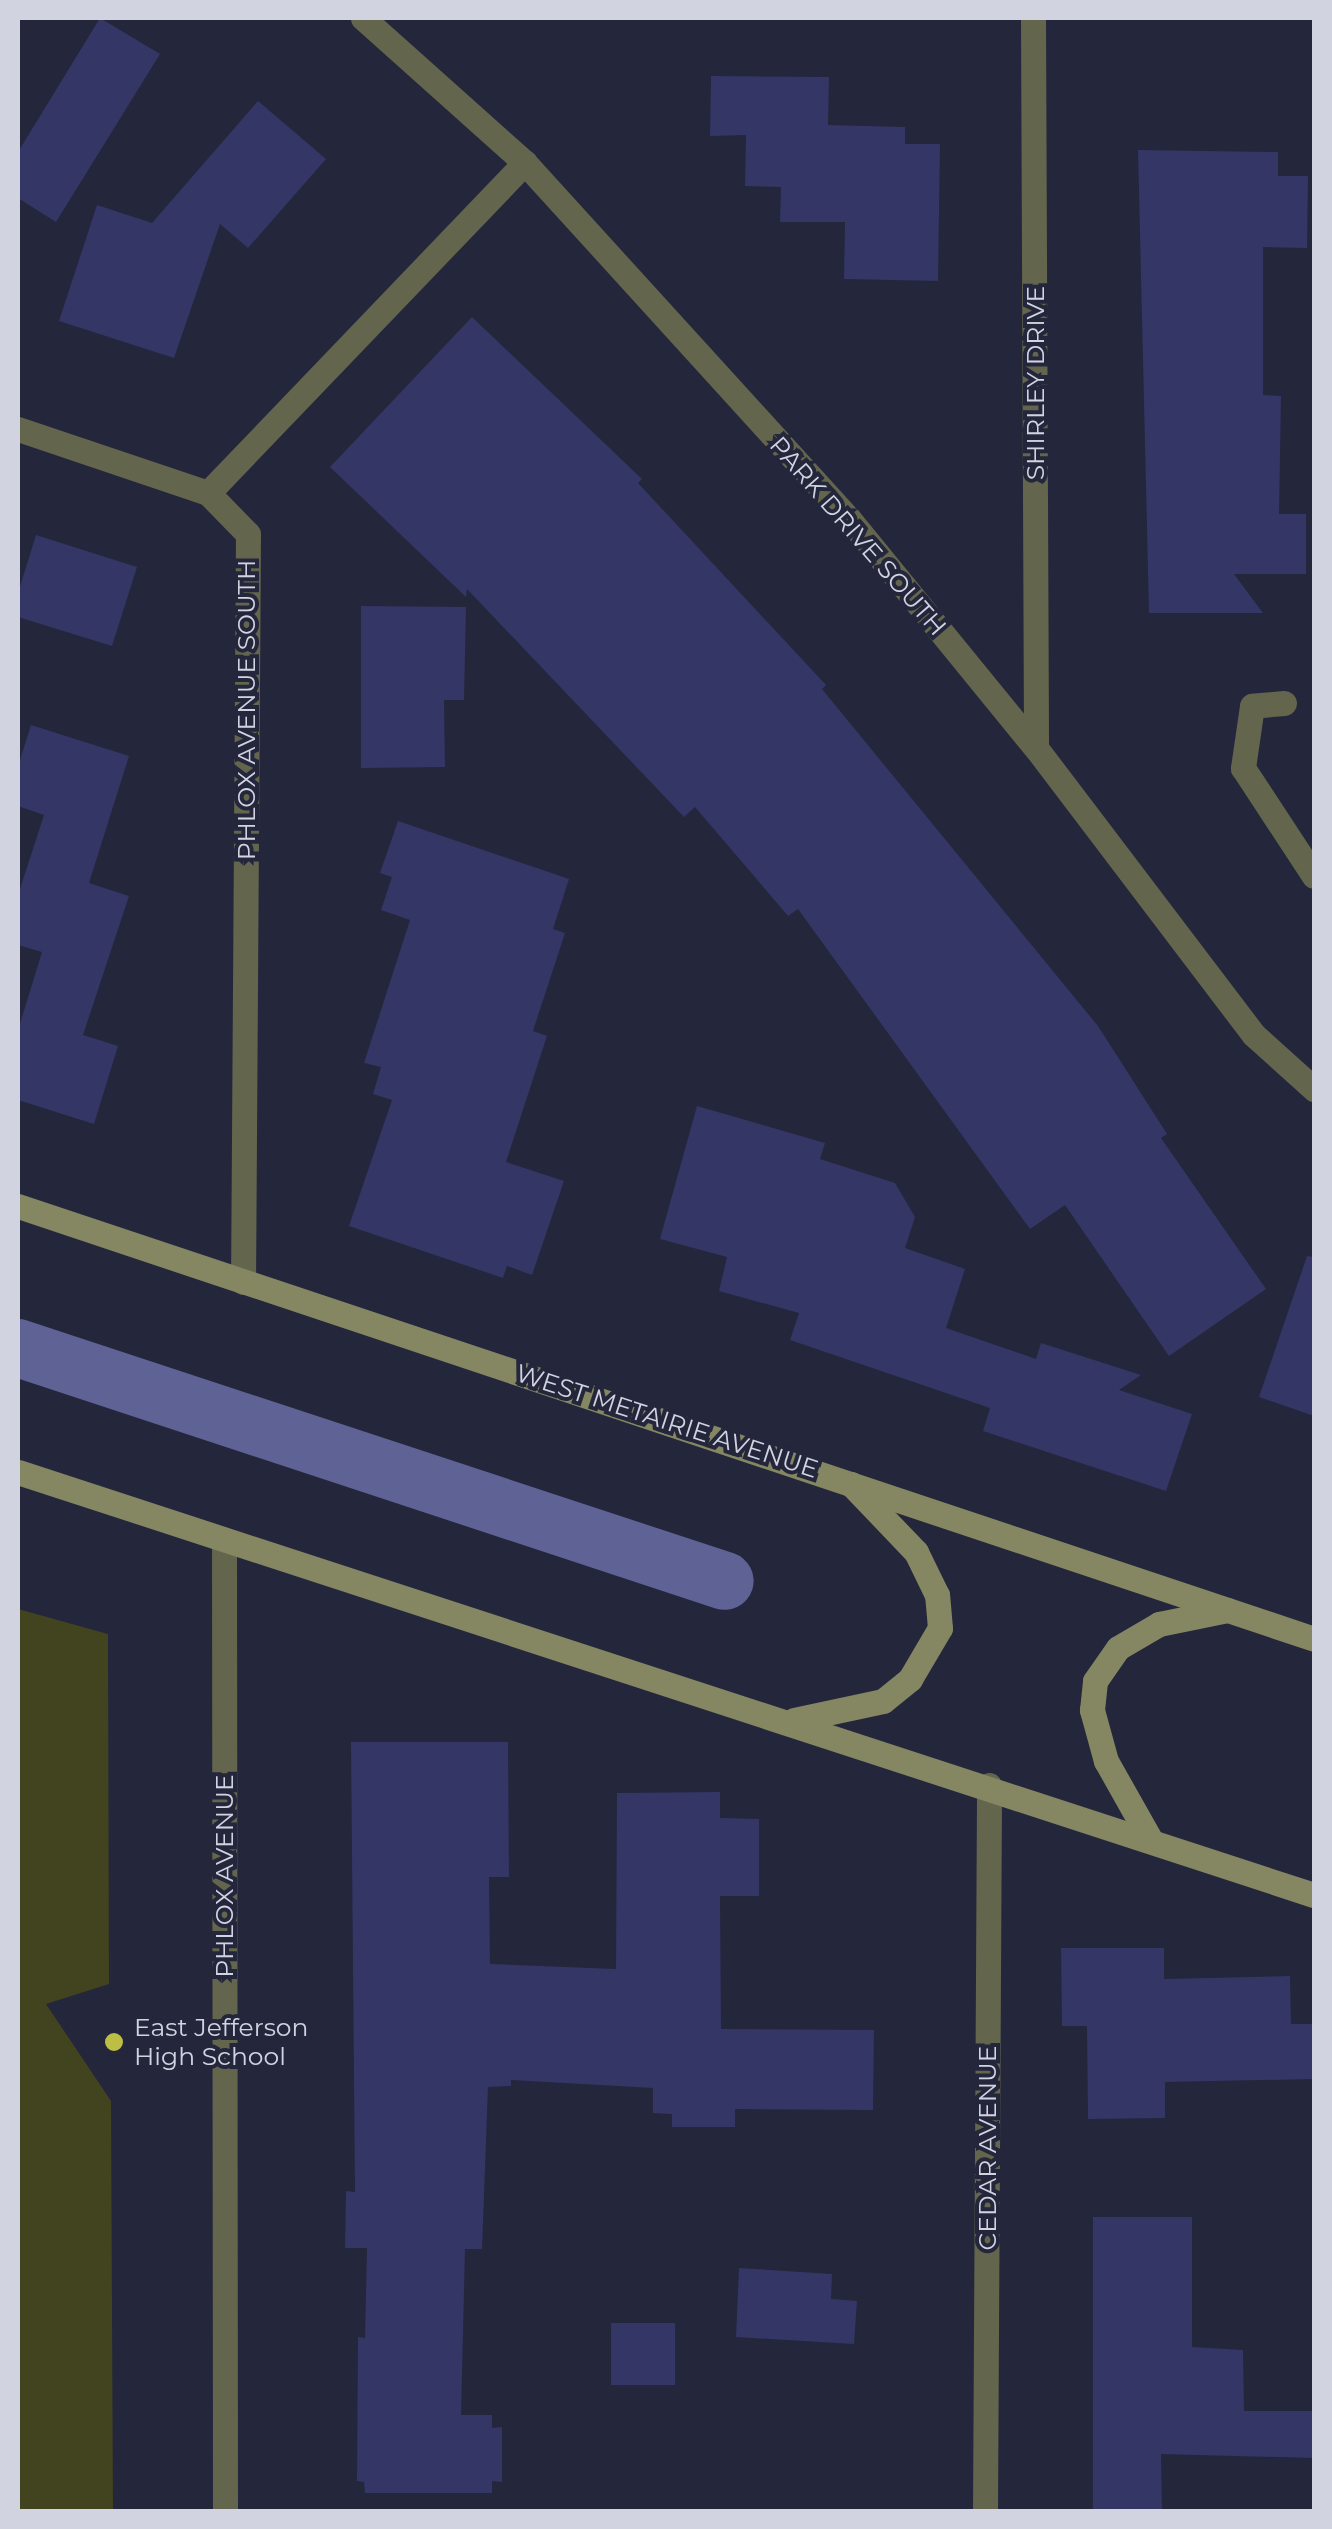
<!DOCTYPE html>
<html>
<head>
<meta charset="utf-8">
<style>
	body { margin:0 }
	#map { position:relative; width:1332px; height:2529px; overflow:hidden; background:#24263c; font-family:Montserrat,sans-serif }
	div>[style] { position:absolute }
	.green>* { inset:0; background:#42431f }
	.canal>* { height:58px; margin:-29px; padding:0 29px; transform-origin:29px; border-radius:29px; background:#5e6295 }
	.building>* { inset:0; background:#343665; transform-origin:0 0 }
	.lane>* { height:25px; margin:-12.5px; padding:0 12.5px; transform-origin:12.5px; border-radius:12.5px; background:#63654d }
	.street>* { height:25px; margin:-12.5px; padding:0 12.5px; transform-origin:12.5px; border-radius:12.5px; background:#63654d }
	.secondary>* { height:25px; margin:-12.5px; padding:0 12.5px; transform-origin:12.5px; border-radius:12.5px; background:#848761 }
	.dots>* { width:28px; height:28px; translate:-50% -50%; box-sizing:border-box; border:5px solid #24263c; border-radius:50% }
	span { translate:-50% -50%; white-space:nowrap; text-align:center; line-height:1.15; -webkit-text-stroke:8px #24263c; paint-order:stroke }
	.street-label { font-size:25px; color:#d1d3e1 }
	.poi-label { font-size:25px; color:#d1d3e1 }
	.left { translate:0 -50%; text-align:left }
	.frame { position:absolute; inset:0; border:20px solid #d1d3e1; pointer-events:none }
</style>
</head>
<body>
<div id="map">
	<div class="green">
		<div style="clip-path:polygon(18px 1609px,108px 1634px,109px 1984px,46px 2004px,111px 2101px,113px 2511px,18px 2511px)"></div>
	</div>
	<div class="canal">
		<div style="left:18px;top:1348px;width:744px;rotate:18.24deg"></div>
	</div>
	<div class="building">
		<div style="clip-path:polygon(100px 18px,160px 54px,56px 222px,18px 198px,18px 152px)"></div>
		<div style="clip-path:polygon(711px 76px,829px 77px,828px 125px,905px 127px,905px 144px,940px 144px,938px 281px,844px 279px,845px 222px,780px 222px,781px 187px,745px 186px,746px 135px,710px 136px)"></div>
		<div style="clip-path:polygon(258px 101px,326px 159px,248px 248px,220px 224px,174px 358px,59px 321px,97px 205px,152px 223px)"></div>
		<div style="clip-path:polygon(1138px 150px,1278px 152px,1278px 176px,1308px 176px,1307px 248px,1263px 247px,1263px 395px,1281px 396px,1279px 514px,1306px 514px,1306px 574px,1234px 574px,1263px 613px,1149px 613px)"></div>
		<div style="clip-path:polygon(472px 317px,642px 479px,638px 483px,826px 685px,822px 689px,1098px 1026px,1167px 1134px,1161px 1138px,1266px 1289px,1169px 1356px,1065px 1205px,1030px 1229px,798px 909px,788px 916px,695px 807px,684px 817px,467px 589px,466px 597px,330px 467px)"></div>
		<div style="clip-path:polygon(36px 535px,137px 567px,112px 646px,18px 617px,18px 593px)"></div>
		<div style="clip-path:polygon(361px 606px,466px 607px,464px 700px,444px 700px,445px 767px,361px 768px)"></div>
		<div style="clip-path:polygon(31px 725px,129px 756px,89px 883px,129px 896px,83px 1035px,118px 1046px,94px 1124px,18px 1100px,18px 1030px,42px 952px,18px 945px,18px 895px,44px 815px,18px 806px,18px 766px)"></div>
		<div style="clip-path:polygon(398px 821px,569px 879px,553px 929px,565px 933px,533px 1031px,547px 1036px,506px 1162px,564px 1181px,532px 1275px,507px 1266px,503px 1278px,349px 1226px,392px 1100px,373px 1094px,381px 1067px,364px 1063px,410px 920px,381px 910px,392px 877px,380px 873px)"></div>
		<div style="clip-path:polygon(697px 1106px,825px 1143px,820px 1159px,895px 1183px,915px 1217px,905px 1248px,965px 1269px,946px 1328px,1036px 1359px,1041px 1343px,1141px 1375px,1119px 1390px,1192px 1414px,1166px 1491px,983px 1431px,990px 1408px,790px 1340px,799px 1313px,719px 1291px,727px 1257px,660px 1239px)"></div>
		<div style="clip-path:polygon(1307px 1256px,1314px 1257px,1314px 1416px,1259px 1397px)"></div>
		<div style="clip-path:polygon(351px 1742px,508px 1742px,509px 1877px,489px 1877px,490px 1964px,616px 1969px,617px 1793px,720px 1792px,720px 1818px,759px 1819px,759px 1896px,720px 1896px,721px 2029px,874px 2030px,873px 2110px,735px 2109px,735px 2127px,672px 2127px,672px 2114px,653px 2113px,653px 2088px,511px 2080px,511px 2086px,488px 2087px,482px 2249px,465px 2249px,461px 2415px,492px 2415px,492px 2428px,502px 2427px,502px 2482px,492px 2481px,492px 2493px,365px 2493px,364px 2482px,357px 2481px,358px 2337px,365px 2338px,367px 2248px,345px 2248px,346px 2191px,355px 2192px)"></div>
		<div style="clip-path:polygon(1061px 1948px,1164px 1948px,1164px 1979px,1290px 1976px,1291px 2024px,1314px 2024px,1314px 2079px,1165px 2082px,1165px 2118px,1088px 2119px,1087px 2026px,1062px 2026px)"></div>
		<div style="clip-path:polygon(1093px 2217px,1192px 2217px,1192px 2347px,1243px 2350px,1244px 2411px,1314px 2411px,1314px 2458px,1161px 2454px,1162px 2512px,1093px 2512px)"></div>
		<div style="clip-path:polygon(739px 2268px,832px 2274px,831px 2299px,857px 2301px,854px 2344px,736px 2337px)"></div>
		<div style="left:611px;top:2323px;width:64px;height:62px"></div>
	</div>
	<div class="lane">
		<div style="left:1284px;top:703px;width:32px;rotate:175deg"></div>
		<div style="left:1252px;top:706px;width:63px;rotate:98.3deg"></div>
		<div style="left:1243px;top:768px;width:129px;rotate:56.7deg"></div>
	</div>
	<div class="street">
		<div style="left:363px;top:18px;width:217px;rotate:41.8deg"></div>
		<div style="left:525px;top:163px;width:481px;rotate:47.7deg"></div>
		<div style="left:849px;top:519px;width:296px;rotate:50.8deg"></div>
		<div style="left:1036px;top:748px;width:360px;rotate:52.8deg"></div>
		<div style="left:1254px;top:1035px;width:81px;rotate:42deg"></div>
		<div style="left:1033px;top:18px;width:730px;rotate:89.76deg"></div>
		<div style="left:18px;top:429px;width:200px;rotate:18.6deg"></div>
		<div style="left:208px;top:493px;width:57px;rotate:45.7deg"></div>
		<div style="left:248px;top:534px;width:748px;rotate:90.38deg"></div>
		<div style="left:208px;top:493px;width:458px;rotate:-46.2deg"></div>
		<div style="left:224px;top:1540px;width:972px;rotate:89.94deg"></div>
		<div style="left:985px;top:2512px;width:727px;rotate:-89.68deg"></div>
	</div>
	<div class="secondary">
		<div style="left:18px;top:1206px;width:1366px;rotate:18.47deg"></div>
		<div style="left:18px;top:1472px;width:1363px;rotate:18.08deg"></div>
		<div style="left:794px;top:1720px;width:91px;rotate:-12.1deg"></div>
		<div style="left:883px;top:1701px;width:35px;rotate:-39deg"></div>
		<div style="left:910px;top:1679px;width:59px;rotate:-59.5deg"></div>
		<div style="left:940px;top:1628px;width:33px;rotate:-95deg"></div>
		<div style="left:937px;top:1595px;width:48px;rotate:-116deg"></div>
		<div style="left:916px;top:1552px;width:94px;rotate:-133.7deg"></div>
		<div style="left:1150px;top:1839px;width:90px;rotate:-119.4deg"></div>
		<div style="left:1106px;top:1761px;width:53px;rotate:-105.4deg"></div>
		<div style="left:1092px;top:1710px;width:29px;rotate:-84deg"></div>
		<div style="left:1095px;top:1681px;width:40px;rotate:-55.1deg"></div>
		<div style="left:1118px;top:1648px;width:48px;rotate:-30.3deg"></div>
		<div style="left:1159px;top:1624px;width:70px;rotate:-11.5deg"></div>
	</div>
	<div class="dots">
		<div style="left:114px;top:2042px;background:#bcbf44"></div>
	</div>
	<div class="street-label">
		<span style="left:1035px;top:383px;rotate:-90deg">SHIRLEY DRIVE</span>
		<span style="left:858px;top:536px;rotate:49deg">PARK DRIVE SOUTH</span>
		<span style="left:246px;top:710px;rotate:-90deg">PHLOX AVENUE SOUTH</span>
		<span style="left:667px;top:1421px;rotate:18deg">WEST METAIRIE AVENUE</span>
		<span style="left:224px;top:1876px;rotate:-90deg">PHLOX AVENUE</span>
		<span style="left:987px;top:2148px;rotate:-90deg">CEDAR AVENUE</span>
	</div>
	<div class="poi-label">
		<span class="left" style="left:134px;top:2042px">East Jefferson<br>High School</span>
	</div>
	<div class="frame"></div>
</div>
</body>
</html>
